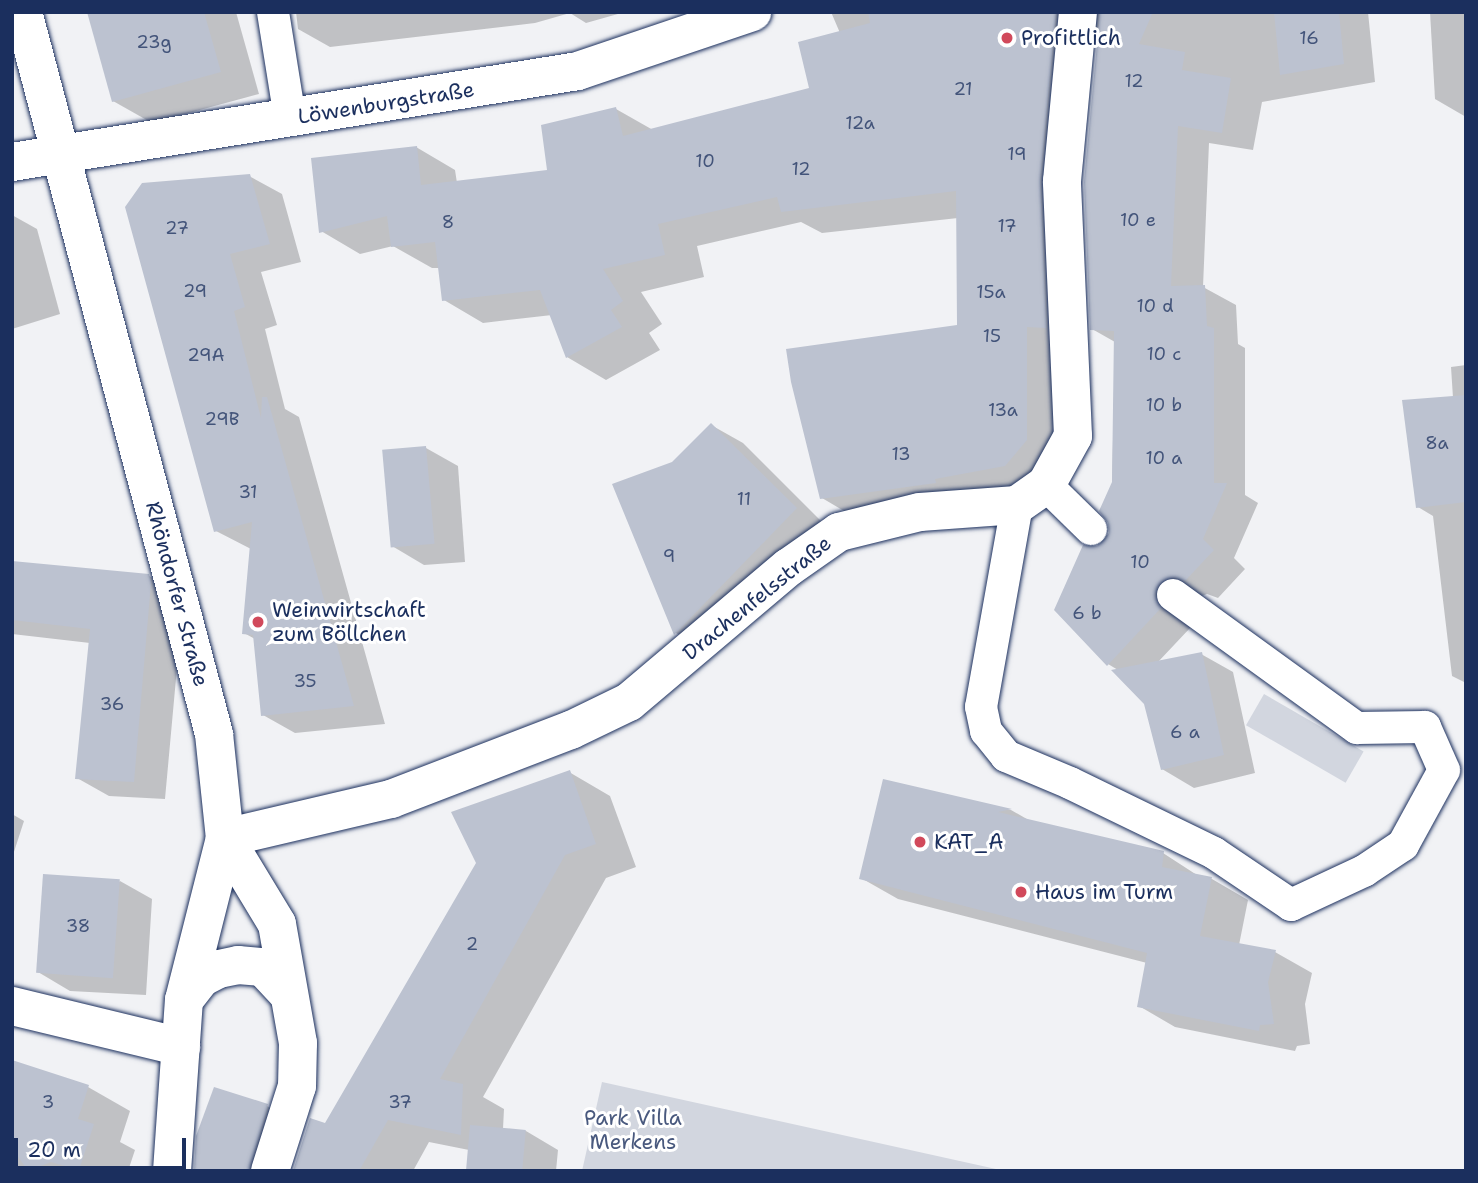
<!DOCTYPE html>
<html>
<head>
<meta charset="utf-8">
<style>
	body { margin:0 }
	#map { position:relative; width:1478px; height:1183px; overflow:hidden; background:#f1f2f5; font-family:"Shantell Sans",sans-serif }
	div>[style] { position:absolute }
	.green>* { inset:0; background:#d2d6df; transform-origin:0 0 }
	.shadow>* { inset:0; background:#0003 }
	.building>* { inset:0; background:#bcc2d0; transform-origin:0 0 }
	.roads { filter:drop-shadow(0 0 2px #1b2f5e) drop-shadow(0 0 2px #1b2f5e) }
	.service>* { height:32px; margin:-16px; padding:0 16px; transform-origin:16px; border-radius:16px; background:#fff }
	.minor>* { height:38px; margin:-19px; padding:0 19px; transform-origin:19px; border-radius:19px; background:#fff }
	.secondary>* { height:38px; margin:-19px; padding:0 19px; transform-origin:19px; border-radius:19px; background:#fff }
	.dots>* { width:19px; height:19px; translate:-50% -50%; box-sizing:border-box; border:4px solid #fff; border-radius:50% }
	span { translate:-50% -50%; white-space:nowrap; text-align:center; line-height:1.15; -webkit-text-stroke:6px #fff; paint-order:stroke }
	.number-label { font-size:18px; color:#43547a }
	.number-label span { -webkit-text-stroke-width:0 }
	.poi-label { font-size:21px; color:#1b2f5e }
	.left { translate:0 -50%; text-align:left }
	.street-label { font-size:21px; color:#1b2f5e }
	.park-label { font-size:21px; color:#49597e }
	.frame { position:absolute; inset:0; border:14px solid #1b2f5e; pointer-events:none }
	.scale { position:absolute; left:14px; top:1138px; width:172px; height:32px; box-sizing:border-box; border:4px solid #1b2f5e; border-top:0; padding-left:9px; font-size:21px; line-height:24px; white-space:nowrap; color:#1b2f5e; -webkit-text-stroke:5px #fff; paint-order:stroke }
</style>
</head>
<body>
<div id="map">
	<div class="green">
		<div style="left:1264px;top:694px;width:115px;height:36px;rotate:30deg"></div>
		<div style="clip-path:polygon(602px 1082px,1005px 1171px,582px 1171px)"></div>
	</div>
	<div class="shadow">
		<div style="clip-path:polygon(89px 12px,236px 12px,259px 94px,152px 123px,113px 101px)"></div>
		<div style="clip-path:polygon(296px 12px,625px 12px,586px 23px,570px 13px,535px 23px,330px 47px,298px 29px)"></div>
		<div style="clip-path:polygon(831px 12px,1368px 12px,1375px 82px,1262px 102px,1253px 150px,1209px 143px,1203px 287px,1236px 305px,1238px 344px,1245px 348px,1245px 495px,1258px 503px,1234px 558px,1245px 569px,1218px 598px,1207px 594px,1190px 601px,1191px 627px,1158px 662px,1201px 654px,1233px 672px,1255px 773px,1194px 788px,1162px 769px,1145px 704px,1118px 670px,1108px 664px,1097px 548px,1111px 534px,1115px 342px,1092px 329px,1101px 24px,1095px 33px,1079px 202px,1065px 463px,1045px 488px,861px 521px,822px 498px,959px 327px,958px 218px,822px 233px,801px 222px,697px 246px,704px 277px,641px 292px,662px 324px,649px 333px,660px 350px,606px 380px,567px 357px,552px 315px,483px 323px,444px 300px,440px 268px,432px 268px,393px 246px,360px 254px,321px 231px,416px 147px,455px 170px,457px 183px,549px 172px,616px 109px,653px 130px,812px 89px,840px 33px)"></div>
		<div style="clip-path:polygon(1430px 12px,1466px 12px,1466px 117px,1435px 99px)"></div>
		<div style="clip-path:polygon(249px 176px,282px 194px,301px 262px,261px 272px,277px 325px,265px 329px,285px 409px,299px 417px,385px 724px,295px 733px,263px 715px,255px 639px,244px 633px,251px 549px,216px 531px,127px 207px)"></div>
		<div style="clip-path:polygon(12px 215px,37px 229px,60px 314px,12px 329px)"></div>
		<div style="clip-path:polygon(1466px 365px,1466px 683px,1452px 676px,1433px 516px,1418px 507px,1453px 398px,1451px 367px)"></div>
		<div style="clip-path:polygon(711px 425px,743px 443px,828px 528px,707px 652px,676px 633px,614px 485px,673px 463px)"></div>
		<div style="clip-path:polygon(426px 448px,458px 466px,465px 562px,424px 565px,392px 546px)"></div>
		<div style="clip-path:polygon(12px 563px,149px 576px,181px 594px,183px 602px,165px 799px,109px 796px,77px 778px,90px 643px,12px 634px)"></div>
		<div style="clip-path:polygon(569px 772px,610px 796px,636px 867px,606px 878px,483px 1097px,504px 1109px,503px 1129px,526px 1131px,558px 1150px,556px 1171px,467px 1171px,469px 1150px,429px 1142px,413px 1171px,294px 1171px)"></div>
		<div style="clip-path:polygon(884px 781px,1011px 810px,1032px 822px,1163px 853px,1200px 877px,1212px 879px,1248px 900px,1239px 945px,1275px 952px,1312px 973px,1305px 1004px,1310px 1044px,1297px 1046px,1295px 1051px,1175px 1027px,1139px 1006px,1147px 963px,898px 899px,861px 878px)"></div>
		<div style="clip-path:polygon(12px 814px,24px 821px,12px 858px)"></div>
		<div style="clip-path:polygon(120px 881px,152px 899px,146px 995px,70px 991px,38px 972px)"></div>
		<div style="clip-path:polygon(12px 1084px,88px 1087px,130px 1111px,120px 1142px,135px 1150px,128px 1171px,12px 1171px)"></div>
		<div style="clip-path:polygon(215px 1089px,267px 1106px,299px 1124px,286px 1171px,195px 1171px)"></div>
	</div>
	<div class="building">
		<div style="clip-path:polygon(87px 12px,204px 12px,221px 72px,112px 102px)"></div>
		<div style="clip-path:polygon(868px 12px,1056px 12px,1040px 179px,1046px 328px,1027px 327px,1027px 440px,1005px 466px,935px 479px,936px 483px,820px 499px,791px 382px,786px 349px,957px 325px,956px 191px,781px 212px,777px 197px,658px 224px,665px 255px,603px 269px,623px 301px,611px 310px,622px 327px,566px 358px,540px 290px,442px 301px,435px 242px,391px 247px,387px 216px,319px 233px,311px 158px,417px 146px,421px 185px,547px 170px,541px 125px,616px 107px,623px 136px,809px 88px,798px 42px,870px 23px)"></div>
		<div style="clip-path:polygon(1100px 12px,1153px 12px,1139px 44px,1185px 52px,1182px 70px,1231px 78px,1222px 133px,1178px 126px,1171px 286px,1205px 285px,1207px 326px,1214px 328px,1214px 483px,1227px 483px,1203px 539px,1214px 550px,1185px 581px,1174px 577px,1159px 584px,1155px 594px,1161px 608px,1107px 666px,1054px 610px,1083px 545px,1097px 546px,1109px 533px,1108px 523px,1099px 511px,1112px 482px,1114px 331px,1090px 330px,1084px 182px)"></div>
		<div style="clip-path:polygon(1274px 12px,1339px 12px,1344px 64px,1280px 75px)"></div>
		<div style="clip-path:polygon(250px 174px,270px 244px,230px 254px,245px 307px,234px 311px,261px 418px,262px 397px,267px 397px,354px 706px,261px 716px,253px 635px,242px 634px,252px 522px,214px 532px,125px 207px,142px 183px)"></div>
		<div style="clip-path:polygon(1466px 395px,1466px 502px,1416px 508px,1402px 400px)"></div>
		<div style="clip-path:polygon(711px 423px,797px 508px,674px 635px,612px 484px,672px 462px)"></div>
		<div style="left:426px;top:446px;width:98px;height:44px;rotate:85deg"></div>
		<div style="clip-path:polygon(12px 561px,149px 574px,151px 583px,134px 782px,75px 779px,90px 629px,12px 620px)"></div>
		<div style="clip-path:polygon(1202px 652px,1224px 755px,1161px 770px,1144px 704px,1111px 670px)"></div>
		<div style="clip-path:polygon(570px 770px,596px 844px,565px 855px,440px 1079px,463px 1084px,461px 1135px,388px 1120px,359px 1171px,293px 1171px,310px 1118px,325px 1123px,476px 863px,451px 812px)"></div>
		<div style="clip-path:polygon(883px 779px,1012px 809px,998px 812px,1164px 851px,1162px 867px,1212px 877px,1200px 936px,1276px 950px,1268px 982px,1274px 1024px,1260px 1025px,1259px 1031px,1137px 1007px,1147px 953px,859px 879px)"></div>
		<div style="left:43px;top:874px;width:77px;height:99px;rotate:4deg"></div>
		<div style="clip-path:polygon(12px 1060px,89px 1085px,78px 1119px,94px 1124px,79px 1170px,51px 1162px,28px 1171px,12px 1148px)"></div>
		<div style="clip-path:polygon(214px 1087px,268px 1104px,249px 1171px,194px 1171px,196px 1136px)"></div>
		<div style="left:470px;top:1125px;width:56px;height:46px;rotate:5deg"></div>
	</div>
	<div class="roads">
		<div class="service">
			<div style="left:273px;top:12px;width:107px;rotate:80.9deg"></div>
			<div style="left:1046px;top:485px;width:63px;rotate:44.4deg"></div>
			<div style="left:1017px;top:505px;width:205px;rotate:100.1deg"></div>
			<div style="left:981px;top:707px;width:25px;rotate:78deg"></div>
			<div style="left:986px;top:731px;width:32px;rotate:51deg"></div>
			<div style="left:1006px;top:756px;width:69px;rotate:22.9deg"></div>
			<div style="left:1070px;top:783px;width:160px;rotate:25.9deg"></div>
			<div style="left:1214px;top:853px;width:93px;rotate:34deg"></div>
			<div style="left:1291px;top:905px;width:81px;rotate:-25deg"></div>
			<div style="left:1364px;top:871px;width:47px;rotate:-33.7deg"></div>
			<div style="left:1403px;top:845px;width:85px;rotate:-61.3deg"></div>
			<div style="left:1173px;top:595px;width:227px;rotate:35.9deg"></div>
			<div style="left:1357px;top:728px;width:68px;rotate:-0.8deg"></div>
			<div style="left:1425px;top:727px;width:47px;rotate:66.2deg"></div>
		</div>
		<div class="minor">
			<div style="left:12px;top:162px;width:573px;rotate:-9.13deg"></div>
			<div style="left:578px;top:71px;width:184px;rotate:-18.7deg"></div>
			<div style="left:225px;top:838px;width:171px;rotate:-13.2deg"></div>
			<div style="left:391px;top:799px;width:193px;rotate:-21deg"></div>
			<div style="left:571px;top:730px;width:64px;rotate:-25.8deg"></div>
			<div style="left:629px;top:702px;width:209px;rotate:-40.2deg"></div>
			<div style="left:789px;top:567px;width:61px;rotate:-35deg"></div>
			<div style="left:839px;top:532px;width:83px;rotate:-13.9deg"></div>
			<div style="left:920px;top:512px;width:97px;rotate:-4.1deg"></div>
			<div style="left:1017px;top:505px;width:35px;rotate:-35deg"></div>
			<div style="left:1046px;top:485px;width:56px;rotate:-61.1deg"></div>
			<div style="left:1073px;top:436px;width:255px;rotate:-92.5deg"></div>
			<div style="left:1062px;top:181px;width:170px;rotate:-84.6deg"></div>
			<div style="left:12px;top:1006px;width:174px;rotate:13.6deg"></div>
		</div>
		<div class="secondary">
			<div style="left:23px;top:12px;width:747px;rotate:75.18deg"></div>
			<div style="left:214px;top:734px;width:105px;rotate:84deg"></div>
			<div style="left:225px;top:838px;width:100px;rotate:58.8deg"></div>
			<div style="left:277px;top:924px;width:121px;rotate:80deg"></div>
			<div style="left:298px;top:1043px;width:43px;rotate:91.3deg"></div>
			<div style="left:297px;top:1086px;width:89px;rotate:107.6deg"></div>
			<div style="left:184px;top:1000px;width:28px;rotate:-52deg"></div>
			<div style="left:201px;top:978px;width:20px;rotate:-27deg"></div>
			<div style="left:219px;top:969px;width:19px;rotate:-12deg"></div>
			<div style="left:238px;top:965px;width:25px;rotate:5deg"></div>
			<div style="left:263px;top:967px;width:37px;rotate:47deg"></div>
			<div style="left:172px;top:1171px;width:171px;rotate:-86deg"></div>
			<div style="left:184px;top:1000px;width:167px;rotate:-75.8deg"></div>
		</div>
	</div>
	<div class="dots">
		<div style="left:1007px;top:38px;background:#d1495b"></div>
		<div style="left:258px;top:622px;background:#d1495b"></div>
		<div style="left:920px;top:842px;background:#d1495b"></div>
		<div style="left:1021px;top:892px;background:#d1495b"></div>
	</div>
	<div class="number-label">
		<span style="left:1309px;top:38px">16</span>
		<span style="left:154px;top:42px">23g</span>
		<span style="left:1134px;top:81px">12</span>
		<span style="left:963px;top:89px">21</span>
		<span style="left:860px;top:123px">12a</span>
		<span style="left:1017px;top:154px">19</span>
		<span style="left:705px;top:161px">10</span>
		<span style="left:801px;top:169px">12</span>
		<span style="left:1138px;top:220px">10 e</span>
		<span style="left:448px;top:222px">8</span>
		<span style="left:1007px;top:226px">17</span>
		<span style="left:177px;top:228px">27</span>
		<span style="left:195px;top:291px">29</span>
		<span style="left:991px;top:292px">15a</span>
		<span style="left:1155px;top:306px">10 d</span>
		<span style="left:992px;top:336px">15</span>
		<span style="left:1164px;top:354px">10 c</span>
		<span style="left:206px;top:355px">29A</span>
		<span style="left:1164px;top:405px">10 b</span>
		<span style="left:1003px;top:410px">13a</span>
		<span style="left:222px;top:419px">29B</span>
		<span style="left:1437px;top:443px">8a</span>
		<span style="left:901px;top:454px">13</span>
		<span style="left:1164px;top:458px">10 a</span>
		<span style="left:248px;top:492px">31</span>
		<span style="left:744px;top:499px">11</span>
		<span style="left:669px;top:556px">9</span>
		<span style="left:1140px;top:562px">10</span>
		<span style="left:1087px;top:613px">6 b</span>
		<span style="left:305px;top:681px">35</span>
		<span style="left:112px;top:704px">36</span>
		<span style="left:1185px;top:732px">6 a</span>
		<span style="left:78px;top:926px">38</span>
		<span style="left:472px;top:944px">2</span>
		<span style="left:48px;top:1102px">3</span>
		<span style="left:400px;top:1102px">37</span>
	</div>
	<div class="poi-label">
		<span class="left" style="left:1021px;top:38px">Profittlich</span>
		<span class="left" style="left:272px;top:622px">Weinwirtschaft<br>zum Böllchen</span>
		<span class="left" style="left:934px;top:842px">KAT_A</span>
		<span class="left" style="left:1035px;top:892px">Haus im Turm</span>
	</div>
	<div class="street-label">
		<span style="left:386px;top:103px;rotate:-9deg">Löwenburgstraße</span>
		<span style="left:177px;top:594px;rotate:75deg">Rhöndorfer Straße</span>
		<span style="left:757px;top:598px;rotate:-39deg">Drachenfelsstraße</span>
	</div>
	<div class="park-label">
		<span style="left:633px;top:1130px">Park Villa<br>Merkens</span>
	</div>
	<div class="frame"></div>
	<div class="scale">20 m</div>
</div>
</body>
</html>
